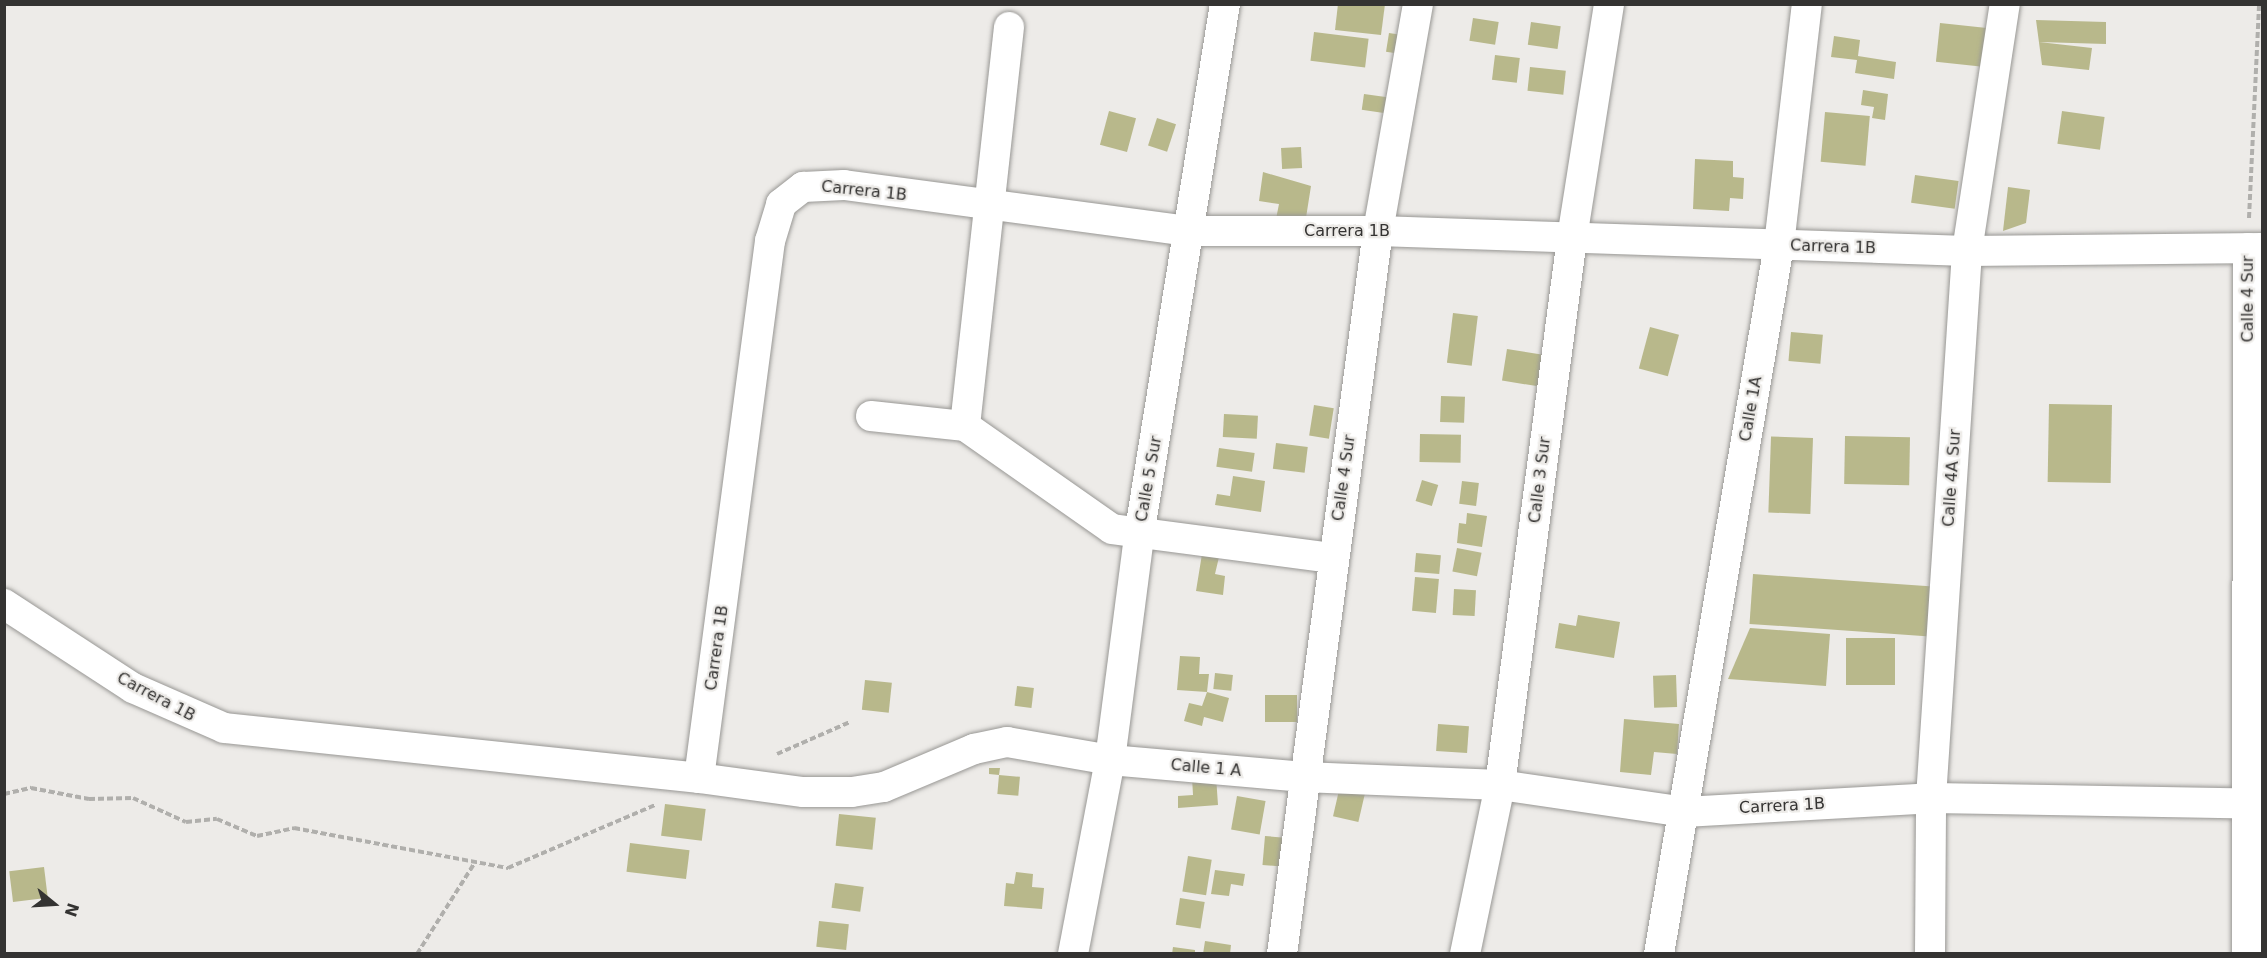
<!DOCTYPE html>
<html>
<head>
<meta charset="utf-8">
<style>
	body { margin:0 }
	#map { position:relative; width:2267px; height:958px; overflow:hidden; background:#edebe8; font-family:"DejaVu Sans",sans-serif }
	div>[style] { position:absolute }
	.building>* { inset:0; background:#b8b88b; transform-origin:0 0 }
	.path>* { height:4px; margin-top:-2px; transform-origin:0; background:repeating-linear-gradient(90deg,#b0afac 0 6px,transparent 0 9px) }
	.roads { filter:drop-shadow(0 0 2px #989794) drop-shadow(0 0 2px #989794) }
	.street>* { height:30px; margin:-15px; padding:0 15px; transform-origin:15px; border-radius:15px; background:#fff }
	span { translate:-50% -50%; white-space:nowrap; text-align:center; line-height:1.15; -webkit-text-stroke:4.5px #edebe8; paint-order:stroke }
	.street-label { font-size:16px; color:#343332 }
	.frame { position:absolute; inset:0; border:6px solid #343332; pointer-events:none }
	.north { position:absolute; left:24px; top:874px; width:60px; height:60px; -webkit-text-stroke:4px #edebe8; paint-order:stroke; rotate:108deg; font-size:16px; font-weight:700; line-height:24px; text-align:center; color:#343332 }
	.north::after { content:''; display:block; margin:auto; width:21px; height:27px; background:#343332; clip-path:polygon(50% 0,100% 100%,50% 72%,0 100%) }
</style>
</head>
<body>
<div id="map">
	<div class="building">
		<div style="clip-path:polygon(1338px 4px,1385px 4px,1381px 35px,1335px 30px)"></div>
		<div style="left:1473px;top:18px;width:26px;height:23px;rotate:9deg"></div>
		<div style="clip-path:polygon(2036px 20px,2106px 22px,2106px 44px,2039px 42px,2092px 48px,2089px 70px,2042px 65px)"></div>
		<div style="left:1531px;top:22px;width:30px;height:23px;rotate:8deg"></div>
		<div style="left:1940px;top:23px;width:47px;height:39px;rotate:6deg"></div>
		<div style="left:1314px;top:32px;width:55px;height:29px;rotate:7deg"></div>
		<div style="left:1389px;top:33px;width:18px;height:19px;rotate:9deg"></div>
		<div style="clip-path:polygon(1834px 36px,1860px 40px,1858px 56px,1896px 62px,1894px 79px,1855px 73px,1857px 60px,1831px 57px)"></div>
		<div style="left:1495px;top:55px;width:25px;height:25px;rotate:7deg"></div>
		<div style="left:1530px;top:67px;width:36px;height:24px;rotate:6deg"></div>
		<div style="clip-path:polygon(1863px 90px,1888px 94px,1885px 120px,1872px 118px,1874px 107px,1861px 105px)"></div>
		<div style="left:1364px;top:94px;width:29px;height:16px;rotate:8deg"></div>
		<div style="left:1109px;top:111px;width:28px;height:35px;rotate:15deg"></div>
		<div style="left:2062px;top:111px;width:43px;height:33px;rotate:8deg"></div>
		<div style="left:1825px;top:112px;width:45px;height:50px;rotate:5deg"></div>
		<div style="left:1157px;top:118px;width:20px;height:29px;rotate:18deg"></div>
		<div style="left:1301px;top:147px;width:21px;height:20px;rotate:87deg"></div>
		<div style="clip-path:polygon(1695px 159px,1733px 161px,1733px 177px,1744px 178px,1743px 199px,1730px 198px,1729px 211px,1693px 209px)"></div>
		<div style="clip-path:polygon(1263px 172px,1311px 186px,1305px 224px,1276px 219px,1279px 204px,1259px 201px)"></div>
		<div style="left:1915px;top:175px;width:44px;height:28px;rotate:8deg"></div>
		<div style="clip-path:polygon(2008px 187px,2030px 190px,2026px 223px,2003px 231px)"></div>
		<div style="left:1453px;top:313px;width:25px;height:50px;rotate:7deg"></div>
		<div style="left:1650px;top:327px;width:30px;height:43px;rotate:15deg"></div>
		<div style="left:1791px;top:332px;width:32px;height:29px;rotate:5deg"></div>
		<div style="left:1507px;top:349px;width:46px;height:32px;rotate:9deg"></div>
		<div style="left:1441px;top:396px;width:24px;height:26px;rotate:2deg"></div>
		<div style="left:2049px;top:404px;width:63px;height:78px;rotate:1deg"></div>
		<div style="left:1314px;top:405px;width:20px;height:31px;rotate:9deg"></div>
		<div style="left:1224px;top:414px;width:34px;height:23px;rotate:3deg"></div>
		<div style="left:1420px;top:434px;width:41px;height:28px;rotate:1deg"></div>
		<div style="left:1845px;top:436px;width:65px;height:48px;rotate:1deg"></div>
		<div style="left:1813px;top:438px;width:76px;height:42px;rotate:92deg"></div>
		<div style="left:1276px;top:443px;width:32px;height:26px;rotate:7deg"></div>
		<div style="left:1219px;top:448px;width:36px;height:19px;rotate:8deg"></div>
		<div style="clip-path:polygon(1233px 476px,1265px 481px,1261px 512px,1215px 505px,1217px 494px,1230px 496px)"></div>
		<div style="left:1422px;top:480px;width:17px;height:22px;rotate:17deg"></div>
		<div style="left:1462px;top:481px;width:17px;height:23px;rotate:7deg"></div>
		<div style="clip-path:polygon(1467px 513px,1487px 516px,1482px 547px,1457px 543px,1459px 523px,1466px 524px)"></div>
		<div style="left:1457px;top:548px;width:25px;height:24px;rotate:11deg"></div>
		<div style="left:1416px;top:553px;width:25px;height:19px;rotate:5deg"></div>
		<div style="clip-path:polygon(1202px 554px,1219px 557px,1215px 574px,1225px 576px,1223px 595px,1196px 591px)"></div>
		<div style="left:1753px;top:574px;width:184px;height:50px;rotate:4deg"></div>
		<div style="left:1415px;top:577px;width:24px;height:34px;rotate:5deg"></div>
		<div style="left:1454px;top:589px;width:22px;height:26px;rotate:3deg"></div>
		<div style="clip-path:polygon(1578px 615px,1620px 622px,1614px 658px,1555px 648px,1559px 623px,1576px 626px)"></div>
		<div style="clip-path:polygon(1750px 628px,1830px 634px,1826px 686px,1728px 679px)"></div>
		<div style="left:1846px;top:638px;width:49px;height:47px"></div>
		<div style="clip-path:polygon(1180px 656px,1200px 657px,1199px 674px,1209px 674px,1207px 692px,1177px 690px)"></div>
		<div style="left:1215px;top:673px;width:18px;height:16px;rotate:6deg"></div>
		<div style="left:1676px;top:675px;width:32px;height:23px;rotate:88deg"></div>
		<div style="left:865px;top:680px;width:27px;height:30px;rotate:6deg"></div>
		<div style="left:1017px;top:686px;width:17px;height:20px;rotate:7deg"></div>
		<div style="clip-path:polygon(1207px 692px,1229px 698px,1223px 722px,1204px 717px,1202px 726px,1184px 721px,1189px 703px,1202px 706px)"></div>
		<div style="left:1265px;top:695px;width:32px;height:27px"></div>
		<div style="clip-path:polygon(1624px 719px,1679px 724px,1677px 754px,1654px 752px,1651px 775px,1620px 772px)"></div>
		<div style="left:1438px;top:724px;width:31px;height:27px;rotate:4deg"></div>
		<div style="clip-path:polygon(989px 768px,1000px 768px,999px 775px,989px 774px)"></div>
		<div style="left:999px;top:775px;width:21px;height:19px;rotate:5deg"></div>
		<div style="clip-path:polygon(1216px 776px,1218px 805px,1178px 808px,1178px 796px,1193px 795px,1192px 777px)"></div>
		<div style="left:1340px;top:786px;width:26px;height:31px;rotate:13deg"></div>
		<div style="left:1237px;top:796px;width:29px;height:34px;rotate:10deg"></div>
		<div style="left:665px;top:804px;width:41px;height:32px;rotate:7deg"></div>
		<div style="left:839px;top:814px;width:37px;height:32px;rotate:6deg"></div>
		<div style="left:1265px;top:836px;width:25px;height:29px;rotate:5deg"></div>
		<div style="left:630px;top:843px;width:60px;height:29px;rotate:7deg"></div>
		<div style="left:1188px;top:856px;width:24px;height:36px;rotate:9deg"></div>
		<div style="left:44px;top:867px;width:31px;height:35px;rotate:83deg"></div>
		<div style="clip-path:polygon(1215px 870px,1245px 874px,1243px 886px,1231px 884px,1229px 896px,1211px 894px)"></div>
		<div style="clip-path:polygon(1016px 872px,1033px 874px,1032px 887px,1044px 888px,1042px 909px,1004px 906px,1006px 883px,1014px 884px)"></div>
		<div style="left:835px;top:883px;width:29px;height:25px;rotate:8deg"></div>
		<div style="left:1180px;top:898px;width:25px;height:27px;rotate:9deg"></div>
		<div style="left:819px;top:921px;width:30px;height:26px;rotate:6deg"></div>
		<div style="clip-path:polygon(1205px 941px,1231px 945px,1230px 954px,1203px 954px)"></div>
		<div style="clip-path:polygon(1173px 947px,1195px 950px,1195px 954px,1172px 954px)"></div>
	</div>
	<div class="path">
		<div style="left:2249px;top:218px;width:214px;rotate:-87.3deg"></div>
		<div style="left:777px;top:754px;width:80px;rotate:-23.7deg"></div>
		<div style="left:4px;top:794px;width:28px;rotate:-13deg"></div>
		<div style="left:31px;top:788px;width:59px;rotate:10.7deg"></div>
		<div style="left:89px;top:799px;width:44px;rotate:-1.3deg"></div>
		<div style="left:133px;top:798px;width:58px;rotate:24.4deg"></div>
		<div style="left:186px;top:822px;width:31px;rotate:-6deg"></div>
		<div style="left:217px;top:819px;width:43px;rotate:23deg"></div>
		<div style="left:257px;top:836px;width:38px;rotate:-12deg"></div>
		<div style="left:294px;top:828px;width:218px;rotate:10.6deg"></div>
		<div style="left:508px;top:868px;width:160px;rotate:-23.2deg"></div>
		<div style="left:417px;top:954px;width:107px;rotate:-57.7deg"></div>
	</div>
	<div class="roads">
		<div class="street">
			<div style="left:1009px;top:27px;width:401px;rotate:96.3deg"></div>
			<div style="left:965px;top:426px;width:179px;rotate:35deg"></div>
			<div style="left:1112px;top:529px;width:223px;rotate:7.5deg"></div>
			<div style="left:871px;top:416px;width:95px;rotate:6.1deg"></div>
			<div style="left:4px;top:604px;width:154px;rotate:33.1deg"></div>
			<div style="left:133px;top:688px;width:99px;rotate:23.7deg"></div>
			<div style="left:224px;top:728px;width:478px;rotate:6deg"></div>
			<div style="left:699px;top:778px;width:542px;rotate:-82.47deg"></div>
			<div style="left:770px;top:241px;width:39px;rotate:-73deg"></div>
			<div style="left:781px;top:204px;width:28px;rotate:-38deg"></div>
			<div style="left:803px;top:187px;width:41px;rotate:-2.8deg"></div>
			<div style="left:844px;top:185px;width:350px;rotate:7.6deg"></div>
			<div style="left:1191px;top:231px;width:187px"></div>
			<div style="left:1378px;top:231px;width:589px;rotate:1.94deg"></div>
			<div style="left:1967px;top:251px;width:295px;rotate:-0.6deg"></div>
			<div style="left:699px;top:778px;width:105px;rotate:7.7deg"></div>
			<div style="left:803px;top:792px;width:49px"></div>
			<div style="left:852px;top:792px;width:32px;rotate:-9deg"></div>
			<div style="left:884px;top:787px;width:98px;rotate:-22.9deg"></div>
			<div style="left:974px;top:749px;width:34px;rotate:-12deg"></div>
			<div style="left:1007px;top:742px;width:105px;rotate:9.9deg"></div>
			<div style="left:1110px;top:760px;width:194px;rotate:5deg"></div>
			<div style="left:1303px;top:777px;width:197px;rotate:2.3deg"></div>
			<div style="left:1500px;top:785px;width:186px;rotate:8.3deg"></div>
			<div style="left:1684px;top:812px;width:247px;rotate:-3.2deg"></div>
			<div style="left:1931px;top:798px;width:331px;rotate:1deg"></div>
			<div style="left:1073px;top:954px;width:197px;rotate:-79.2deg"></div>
			<div style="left:1110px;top:760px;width:226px;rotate:-82.6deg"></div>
			<div style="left:1139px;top:536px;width:539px;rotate:-80.82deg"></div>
			<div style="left:1282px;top:954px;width:729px;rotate:-82.44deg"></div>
			<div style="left:1378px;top:231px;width:230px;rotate:-80deg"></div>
			<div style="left:1465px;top:954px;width:173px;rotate:-78.3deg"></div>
			<div style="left:1500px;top:785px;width:552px;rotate:-82.5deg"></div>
			<div style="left:1572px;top:238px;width:237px;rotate:-81deg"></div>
			<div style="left:1659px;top:954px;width:719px;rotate:-80.39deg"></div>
			<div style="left:1779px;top:245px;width:243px;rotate:-83.4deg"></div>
			<div style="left:1930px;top:954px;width:156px;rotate:-89.6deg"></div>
			<div style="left:1931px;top:798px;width:548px;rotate:-86.23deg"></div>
			<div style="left:1967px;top:251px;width:250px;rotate:-81.3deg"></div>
			<div style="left:2247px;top:954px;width:706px;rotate:-89.92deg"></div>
		</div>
	</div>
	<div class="street-label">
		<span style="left:864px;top:191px;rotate:6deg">Carrera 1B</span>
		<span style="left:1347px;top:231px">Carrera 1B</span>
		<span style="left:1833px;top:247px;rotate:2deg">Carrera 1B</span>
		<span style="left:2248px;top:299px;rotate:-90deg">Calle 4 Sur</span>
		<span style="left:1751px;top:409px;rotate:-80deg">Calle 1A</span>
		<span style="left:1344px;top:478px;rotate:-82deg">Calle 4 Sur</span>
		<span style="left:1952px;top:478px;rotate:-86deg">Calle 4A Sur</span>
		<span style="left:1149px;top:479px;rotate:-80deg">Calle 5 Sur</span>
		<span style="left:1540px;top:480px;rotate:-83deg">Calle 3 Sur</span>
		<span style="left:717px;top:648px;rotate:-82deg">Carrera 1B</span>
		<span style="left:156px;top:697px;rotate:28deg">Carrera 1B</span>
		<span style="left:1206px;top:768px;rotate:5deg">Calle 1 A</span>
		<span style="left:1782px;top:806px;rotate:-3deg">Carrera 1B</span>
	</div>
	<div class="frame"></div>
	<div class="north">N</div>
</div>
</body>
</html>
